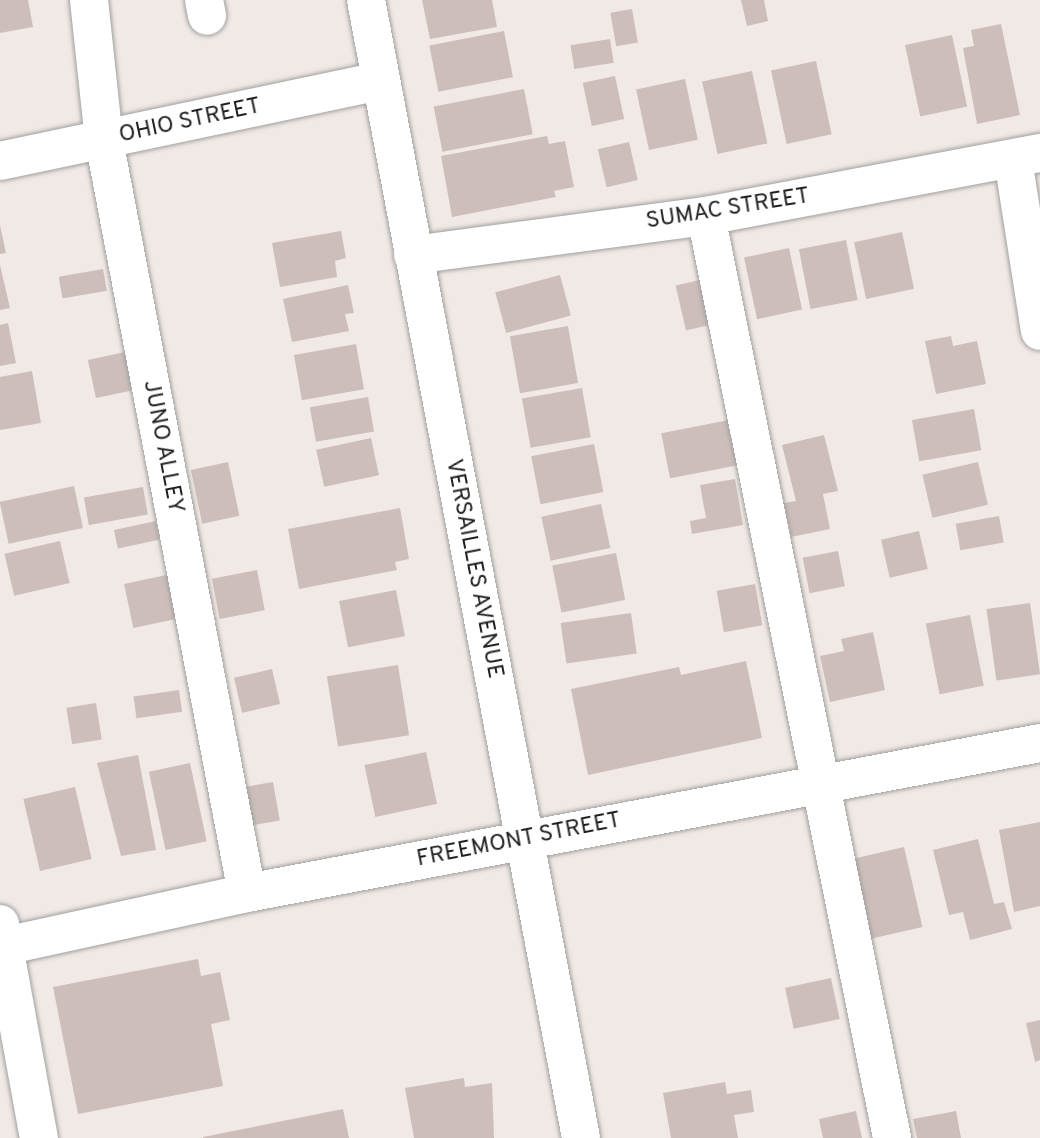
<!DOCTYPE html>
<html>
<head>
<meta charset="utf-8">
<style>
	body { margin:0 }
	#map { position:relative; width:1040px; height:1138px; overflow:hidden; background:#f1e9e5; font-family:Overpass,sans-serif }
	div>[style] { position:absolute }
	.building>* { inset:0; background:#cdbebb; transform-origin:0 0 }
	.roads { filter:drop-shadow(0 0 2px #a0a0a0) drop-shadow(0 0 2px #a0a0a0) }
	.minor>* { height:38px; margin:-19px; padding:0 19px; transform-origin:19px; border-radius:19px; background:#fff }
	span { translate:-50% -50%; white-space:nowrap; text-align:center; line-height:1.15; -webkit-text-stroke:6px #fff; paint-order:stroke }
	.street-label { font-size:23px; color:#1f1f1f }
</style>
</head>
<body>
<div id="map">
	<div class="building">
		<div style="clip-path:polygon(0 0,28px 0,33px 27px,0 33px)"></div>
		<div style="clip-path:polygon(422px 0,492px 0,497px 27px,430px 39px)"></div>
		<div style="clip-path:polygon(741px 0,764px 0,768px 21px,747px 26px)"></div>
		<div style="left:632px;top:9px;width:34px;height:22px;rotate:80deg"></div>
		<div style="clip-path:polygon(1001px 24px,1020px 115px,977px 124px,963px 48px,974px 46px,971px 30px)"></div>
		<div style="left:504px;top:31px;width:47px;height:76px;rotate:79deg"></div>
		<div style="left:952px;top:35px;width:73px;height:48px;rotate:78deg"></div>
		<div style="left:610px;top:39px;width:24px;height:40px;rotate:81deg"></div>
		<div style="left:816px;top:61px;width:75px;height:46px;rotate:78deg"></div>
		<div style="left:752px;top:71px;width:74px;height:51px;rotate:78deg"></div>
		<div style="left:615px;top:76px;width:44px;height:33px;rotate:78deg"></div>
		<div style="left:685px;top:79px;width:62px;height:50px;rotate:78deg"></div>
		<div style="left:524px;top:89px;width:46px;height:92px;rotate:79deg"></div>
		<div style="clip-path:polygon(547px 136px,549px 144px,565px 141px,574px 187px,554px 191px,556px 197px,452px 217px,441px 156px)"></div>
		<div style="left:629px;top:142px;width:39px;height:32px;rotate:77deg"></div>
		<div style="clip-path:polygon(0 225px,6px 253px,0 254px)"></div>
		<div style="clip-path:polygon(341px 231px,346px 258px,335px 261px,337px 277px,280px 287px,272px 243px)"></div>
		<div style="left:902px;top:232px;width:58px;height:49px;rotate:78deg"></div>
		<div style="left:846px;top:240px;width:61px;height:48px;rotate:79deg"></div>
		<div style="left:789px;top:248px;width:63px;height:46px;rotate:78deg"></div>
		<div style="clip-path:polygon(0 265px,10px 308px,0 310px)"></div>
		<div style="left:103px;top:269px;width:22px;height:45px;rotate:80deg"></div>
		<div style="left:560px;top:275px;width:42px;height:67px;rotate:75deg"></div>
		<div style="left:700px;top:280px;width:46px;height:25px;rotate:77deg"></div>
		<div style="clip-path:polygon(348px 285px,354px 313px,345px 314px,349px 331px,292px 342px,283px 299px)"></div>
		<div style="clip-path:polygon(8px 323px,16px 363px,0 366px,0 325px)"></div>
		<div style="left:568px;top:326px;width:58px;height:59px;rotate:80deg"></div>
		<div style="clip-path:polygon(951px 336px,953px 346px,977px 341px,986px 384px,936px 394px,925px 341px)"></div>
		<div style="left:356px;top:344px;width:46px;height:63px;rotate:80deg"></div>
		<div style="left:125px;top:352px;width:39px;height:38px;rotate:78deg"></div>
		<div style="clip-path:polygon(32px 371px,41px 423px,0 430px,0 377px)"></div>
		<div style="left:582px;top:388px;width:50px;height:61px;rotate:80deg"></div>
		<div style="left:368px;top:397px;width:35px;height:59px;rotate:80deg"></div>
		<div style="left:974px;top:409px;width:42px;height:63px;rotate:80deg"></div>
		<div style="left:729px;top:420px;width:46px;height:69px;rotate:79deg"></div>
		<div style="clip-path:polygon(824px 435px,838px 491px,823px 494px,830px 529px,791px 537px,784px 503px,796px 501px,782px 445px)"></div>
		<div style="left:371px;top:438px;width:38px;height:56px;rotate:78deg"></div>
		<div style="left:594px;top:444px;width:49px;height:64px;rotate:79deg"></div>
		<div style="left:228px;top:462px;width:55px;height:38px;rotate:78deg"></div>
		<div style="left:978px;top:462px;width:44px;height:57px;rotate:77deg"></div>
		<div style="clip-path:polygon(735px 479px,743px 525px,692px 534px,690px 521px,706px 518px,700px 485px)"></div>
		<div style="left:74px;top:486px;width:43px;height:76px;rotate:78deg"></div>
		<div style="left:143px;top:487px;width:28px;height:60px;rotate:80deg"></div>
		<div style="left:601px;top:504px;width:45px;height:61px;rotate:78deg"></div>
		<div style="clip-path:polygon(400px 508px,409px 559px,395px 562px,397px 570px,299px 589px,288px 529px)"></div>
		<div style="left:999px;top:516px;width:27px;height:44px;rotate:80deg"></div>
		<div style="left:156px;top:521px;width:19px;height:43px;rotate:78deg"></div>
		<div style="left:919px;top:531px;width:39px;height:39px;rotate:77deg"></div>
		<div style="left:60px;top:541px;width:43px;height:57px;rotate:77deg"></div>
		<div style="left:838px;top:551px;width:36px;height:36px;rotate:79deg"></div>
		<div style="left:616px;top:553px;width:48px;height:65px;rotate:79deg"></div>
		<div style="left:257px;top:570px;width:41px;height:46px;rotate:79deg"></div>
		<div style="left:171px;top:574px;width:45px;height:48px;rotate:78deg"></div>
		<div style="left:755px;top:584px;width:42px;height:39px;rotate:80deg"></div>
		<div style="left:396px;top:590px;width:47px;height:58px;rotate:79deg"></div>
		<div style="left:1030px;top:603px;width:72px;height:44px;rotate:82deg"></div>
		<div style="left:631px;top:613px;width:41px;height:71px;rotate:82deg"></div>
		<div style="left:970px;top:615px;width:72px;height:45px;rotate:79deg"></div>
		<div style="clip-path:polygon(873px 632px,885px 690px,830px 702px,820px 656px,844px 651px,841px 639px)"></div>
		<div style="clip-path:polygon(746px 661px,762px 738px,588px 775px,571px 689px,679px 667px,681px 675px)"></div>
		<div style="left:398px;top:665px;width:71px;height:72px;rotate:81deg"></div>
		<div style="left:272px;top:669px;width:36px;height:39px;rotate:77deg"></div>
		<div style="left:179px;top:690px;width:22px;height:46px;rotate:82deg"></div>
		<div style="left:96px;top:703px;width:37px;height:30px;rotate:81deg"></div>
		<div style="left:426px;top:752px;width:53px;height:63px;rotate:78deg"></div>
		<div style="clip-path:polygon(138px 755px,156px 850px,121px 856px,97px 763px)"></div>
		<div style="left:190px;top:763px;width:80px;height:42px;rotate:78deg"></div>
		<div style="left:273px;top:782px;width:39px;height:30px;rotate:80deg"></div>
		<div style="left:75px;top:787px;width:74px;height:53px;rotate:77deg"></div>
		<div style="clip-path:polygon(1040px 822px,1040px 906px,1014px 912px,999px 830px)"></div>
		<div style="clip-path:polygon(978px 839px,994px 904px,1004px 902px,1012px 929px,970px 940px,963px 912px,949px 915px,933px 850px)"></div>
		<div style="left:904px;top:847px;width:82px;height:53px;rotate:77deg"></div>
		<div style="clip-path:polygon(198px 959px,201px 976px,220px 972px,230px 1020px,211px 1024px,223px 1086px,78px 1114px,53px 987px)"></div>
		<div style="left:831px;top:978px;width:42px;height:47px;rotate:78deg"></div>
		<div style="clip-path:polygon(1040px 1020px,1040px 1060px,1035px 1062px,1026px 1023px)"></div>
		<div style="clip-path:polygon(464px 1078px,465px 1087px,492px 1083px,494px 1138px,414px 1138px,405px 1088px)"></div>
		<div style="clip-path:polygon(725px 1082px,727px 1094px,751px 1090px,754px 1112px,734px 1115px,738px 1138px,671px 1138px,663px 1093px)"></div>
		<div style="clip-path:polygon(343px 1109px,349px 1138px,203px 1138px,203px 1137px)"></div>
		<div style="clip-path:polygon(856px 1111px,862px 1138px,823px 1138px,819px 1119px)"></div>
		<div style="clip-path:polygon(956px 1111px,961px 1138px,917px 1138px,913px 1119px)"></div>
	</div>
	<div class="roads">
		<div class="minor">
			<div style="left:89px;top:0;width:141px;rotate:83.9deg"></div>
			<div style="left:104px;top:140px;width:766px;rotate:79.25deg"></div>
			<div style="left:204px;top:0;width:16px;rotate:79deg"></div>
			<div style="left:366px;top:0;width:1158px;rotate:79.3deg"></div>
			<div style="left:1013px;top:159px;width:174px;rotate:81.1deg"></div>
			<div style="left:0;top:161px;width:389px;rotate:-11.9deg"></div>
			<div style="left:706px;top:216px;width:941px;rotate:78.59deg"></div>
			<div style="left:413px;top:255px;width:296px;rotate:-7.6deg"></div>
			<div style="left:706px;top:216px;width:340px;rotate:-10.7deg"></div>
			<div style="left:0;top:924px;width:218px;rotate:79.7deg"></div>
			<div style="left:0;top:947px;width:253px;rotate:-12.3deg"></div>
			<div style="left:247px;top:893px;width:807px;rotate:-10.71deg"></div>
		</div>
	</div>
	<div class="street-label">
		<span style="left:190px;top:122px;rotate:-12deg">OHIO STREET</span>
		<span style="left:728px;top:210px;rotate:-9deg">SUMAC STREET</span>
		<span style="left:162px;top:447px;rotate:79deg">JUNO ALLEY</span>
		<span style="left:473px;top:569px;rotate:79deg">VERSAILLES AVENUE</span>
		<span style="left:519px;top:841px;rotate:-11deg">FREEMONT STREET</span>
	</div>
</div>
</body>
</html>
